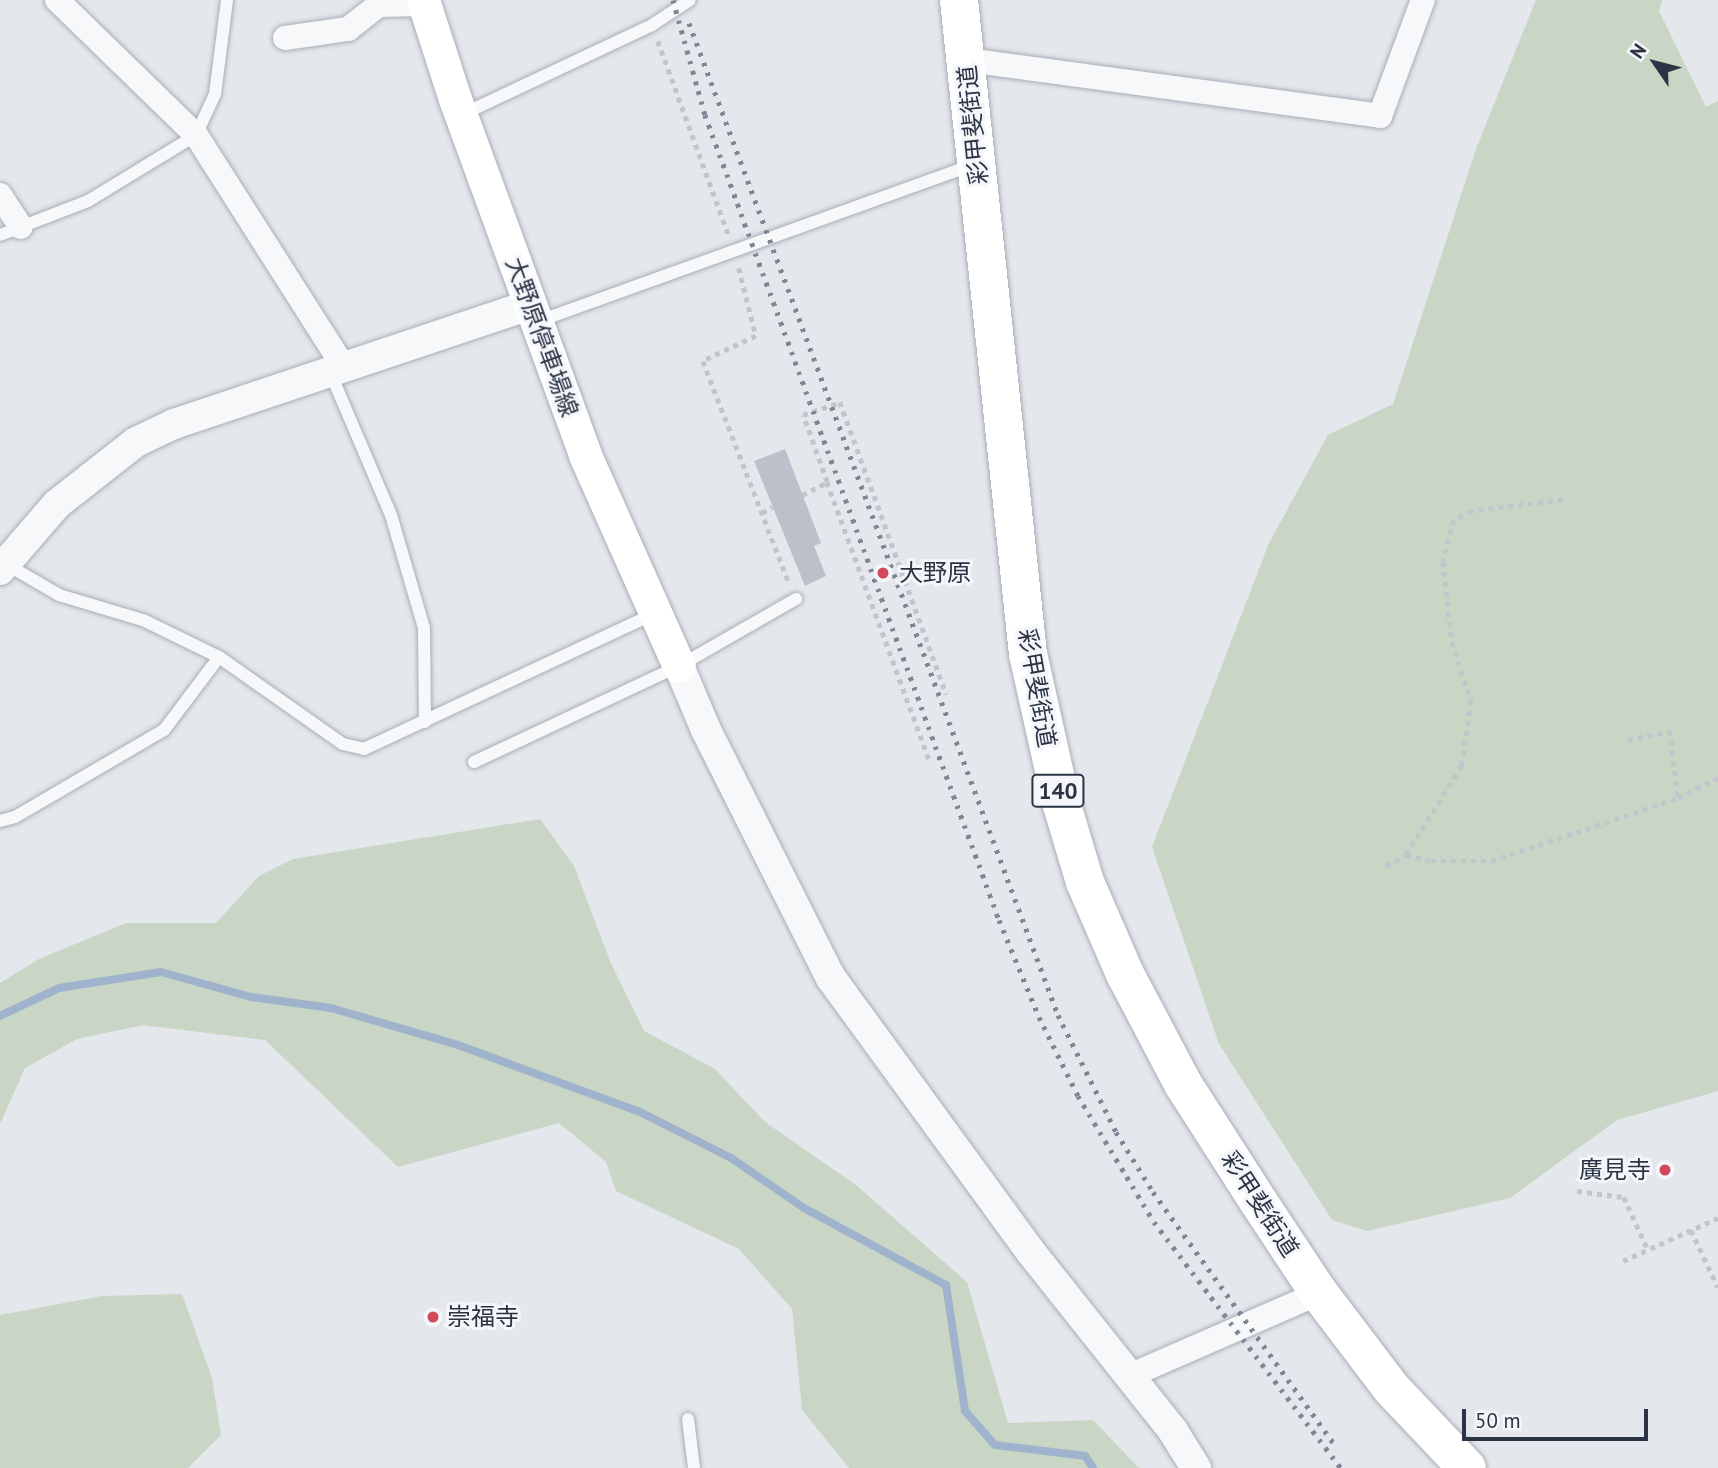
<!DOCTYPE html>
<html>
<head>
<meta charset="utf-8">
<style>
	body { margin:0 }
	#map { position:relative; width:1718px; height:1468px; overflow:hidden; background:#e4e7ec; font-family:"PT Sans","Noto Sans JP",sans-serif }
	div>[style] { position:absolute }
	.green>* { inset:0; background:#c9d6c5 }
	.stream>* { height:8px; margin:-4px; padding:0 4px; transform-origin:4px; border-radius:4px; background:#9fb4cc }
	.building>* { inset:0; background:#bbc0ca }
	.path>* { height:4.5px; margin-top:-2.25px; transform-origin:0; background:repeating-linear-gradient(90deg,#c2c5cb 0 5px,transparent 0 10px) }
	.roads { filter:drop-shadow(0 0 2px #a9aeb7) drop-shadow(0 0 2px #a9aeb7) }
	.service>* { height:12px; margin:-6px; padding:0 6px; transform-origin:6px; border-radius:6px; background:#f7f8fa }
	.minor>* { height:24px; margin:-12px; padding:0 12px; transform-origin:12px; border-radius:12px; background:#f7f8fa }
	.tertiary>* { height:30px; margin:-15px; padding:0 15px; transform-origin:15px; border-radius:15px; background:#f7f8fa }
	.secondary>* { height:33px; margin:-16.5px; padding:0 16.5px; transform-origin:16.5px; border-radius:16.5px; background:#fff }
	.trunk>* { height:38px; margin:-19px; padding:0 19px; transform-origin:19px; border-radius:19px; background:#fff }
	.rail>* { height:5px; margin-top:-2.5px; transform-origin:0; background:repeating-linear-gradient(90deg,#7d8696 0 3.5px,transparent 0 10.5px) }
	.dots>* { width:19px; height:19px; translate:-50% -50%; box-sizing:border-box; border:4px solid #f4f6f9; border-radius:50% }
	span { translate:-50% -50%; white-space:nowrap; text-align:center; line-height:1.15; -webkit-text-stroke:6px #f4f6f9; paint-order:stroke }
	.shield-label span { padding:2px 5px; background:#f4f6f9; border:2px solid; border-radius:5px; -webkit-text-stroke-width:0 }
	.shield-label { font-size:23px; color:#2b3445; font-weight:700 }
	.street-label { font-size:24px; color:#2b3445 }
	.poi-label { font-size:24px; color:#2b3445 }
	.left { translate:0 -50%; text-align:left }
	.right { translate:-100% -50%; text-align:right }
	.north { position:absolute; left:1620px; top:28px; width:70px; height:70px; -webkit-text-stroke:5px #f4f6f9; paint-order:stroke; rotate:305deg; font-size:19px; font-weight:700; line-height:28px; text-align:center; color:#2b3445 }
	.north::after { content:''; display:block; margin:auto; width:24px; height:32px; background:#2b3445; clip-path:polygon(50% 0,100% 100%,50% 72%,0 100%) }
	.scale { position:absolute; left:1462px; top:1409px; width:186px; height:32px; box-sizing:border-box; border:4px solid #2b3445; border-top:0; padding-left:9px; font-size:21px; line-height:24px; white-space:nowrap; color:#2b3445; -webkit-text-stroke:5px #f4f6f9; paint-order:stroke }
</style>
</head>
<body>
<div id="map">
	<div class="green">
		<div style="clip-path:polygon(1536px 0,1662px 0,1659px 11px,1706px 107px,1718px 101px,1718px 1091px,1617px 1120px,1510px 1198px,1367px 1231px,1332px 1220px,1219px 1044px,1152px 847px,1269px 543px,1328px 435px,1393px 404px,1476px 149px)"></div>
		<div style="clip-path:polygon(540px 819px,574px 866px,610px 961px,644px 1031px,715px 1069px,765px 1122px,856px 1185px,967px 1282px,1008px 1423px,1093px 1420px,1139px 1468px,849px 1468px,802px 1410px,792px 1309px,739px 1249px,616px 1191px,606px 1162px,559px 1123px,398px 1167px,265px 1040px,143px 1025px,77px 1039px,25px 1068px,0 1124px,0 983px,39px 959px,126px 923px,216px 923px,259px 876px,293px 859px)"></div>
		<div style="clip-path:polygon(182px 1294px,212px 1378px,221px 1435px,188px 1468px,0 1468px,0 1315px,102px 1296px)"></div>
	</div>
	<div class="stream">
		<div style="left:0;top:1016px;width:65px;rotate:-25.4deg"></div>
		<div style="left:59px;top:988px;width:103px;rotate:-8.9deg"></div>
		<div style="left:161px;top:972px;width:93px;rotate:15.5deg"></div>
		<div style="left:251px;top:997px;width:81px;rotate:7.8deg"></div>
		<div style="left:331px;top:1008px;width:132px;rotate:16.2deg"></div>
		<div style="left:458px;top:1045px;width:194px;rotate:20.2deg"></div>
		<div style="left:640px;top:1112px;width:102px;rotate:26.8deg"></div>
		<div style="left:731px;top:1158px;width:88px;rotate:34.4deg"></div>
		<div style="left:804px;top:1208px;width:162px;rotate:28.5deg"></div>
		<div style="left:946px;top:1285px;width:127px;rotate:81.4deg"></div>
		<div style="left:965px;top:1411px;width:45px;rotate:48.6deg"></div>
		<div style="left:995px;top:1445px;width:91px;rotate:7deg"></div>
		<div style="left:1085px;top:1456px;width:14px;rotate:56deg"></div>
	</div>
	<div class="building">
		<div style="clip-path:polygon(785px 449px,821px 543px,814px 546px,826px 576px,805px 586px,754px 461px)"></div>
	</div>
	<div class="path">
		<div style="left:658px;top:41px;width:208px;rotate:70deg"></div>
		<div style="left:739px;top:268px;width:70px;rotate:76deg"></div>
		<div style="left:756px;top:336px;width:59px;rotate:154.7deg"></div>
		<div style="left:703px;top:361px;width:240px;rotate:68.8deg"></div>
		<div style="left:827px;top:482px;width:295px;rotate:69.8deg"></div>
		<div style="left:802px;top:495px;width:28px;rotate:-27deg"></div>
		<div style="left:827px;top:482px;width:71px;rotate:-109.7deg"></div>
		<div style="left:803px;top:415px;width:39px;rotate:-19deg"></div>
		<div style="left:840px;top:402px;width:311px;rotate:70deg"></div>
		<div style="left:1563px;top:500px;width:92px;rotate:173.1deg"></div>
		<div style="left:1472px;top:511px;width:20px;rotate:153deg"></div>
		<div style="left:1454px;top:520px;width:43px;rotate:104.7deg"></div>
		<div style="left:1443px;top:562px;width:81px;rotate:83.6deg"></div>
		<div style="left:1452px;top:642px;width:62px;rotate:72.1deg"></div>
		<div style="left:1471px;top:701px;width:66px;rotate:97.9deg"></div>
		<div style="left:1462px;top:766px;width:105px;rotate:122.2deg"></div>
		<div style="left:1406px;top:855px;width:26px;rotate:13deg"></div>
		<div style="left:1431px;top:861px;width:60px"></div>
		<div style="left:1491px;top:861px;width:197px;rotate:-18.6deg"></div>
		<div style="left:1678px;top:798px;width:45px;rotate:-26.6deg"></div>
		<div style="left:762px;top:513px;width:12px;rotate:-31deg"></div>
		<div style="left:1628px;top:740px;width:43px;rotate:-12.1deg"></div>
		<div style="left:1670px;top:731px;width:67px;rotate:83.2deg"></div>
		<div style="left:1386px;top:866px;width:23px;rotate:-29deg"></div>
		<div style="left:1577px;top:1191px;width:47px;rotate:7.3deg"></div>
		<div style="left:1624px;top:1197px;width:58px;rotate:65.6deg"></div>
		<div style="left:1691px;top:1230px;width:63px;rotate:64.7deg"></div>
		<div style="left:1623px;top:1261px;width:104px;rotate:-24.4deg"></div>
	</div>
	<div class="roads">
		<div class="service">
			<div style="left:461px;top:115px;width:211px;rotate:-25.2deg"></div>
			<div style="left:652px;top:25px;width:45px;rotate:-33.3deg"></div>
			<div style="left:0;top:235px;width:94px;rotate:-21.1deg"></div>
			<div style="left:88px;top:201px;width:127px;rotate:-31.4deg"></div>
			<div style="left:196px;top:135px;width:45px;rotate:-65.1deg"></div>
			<div style="left:215px;top:94px;width:95px;rotate:-82.7deg"></div>
			<div style="left:536px;top:322px;width:464px;rotate:-19.8deg"></div>
			<div style="left:330px;top:372px;width:155px;rotate:66.9deg"></div>
			<div style="left:391px;top:515px;width:118px;rotate:73.7deg"></div>
			<div style="left:424px;top:628px;width:94px;rotate:89.4deg"></div>
			<div style="left:6px;top:564px;width:61px;rotate:30.3deg"></div>
			<div style="left:59px;top:595px;width:88px;rotate:16.6deg"></div>
			<div style="left:143px;top:620px;width:85px;rotate:26deg"></div>
			<div style="left:219px;top:657px;width:151px;rotate:35.1deg"></div>
			<div style="left:343px;top:744px;width:22px;rotate:13deg"></div>
			<div style="left:364px;top:749px;width:320px;rotate:-25deg"></div>
			<div style="left:474px;top:762px;width:226px;rotate:-25.1deg"></div>
			<div style="left:679px;top:666px;width:135px;rotate:-29.8deg"></div>
			<div style="left:0;top:821px;width:16px;rotate:-15deg"></div>
			<div style="left:15px;top:817px;width:173px;rotate:-30.3deg"></div>
			<div style="left:164px;top:730px;width:91px;rotate:-53deg"></div>
			<div style="left:688px;top:1419px;width:49px;rotate:83deg"></div>
		</div>
		<div class="minor">
			<div style="left:57px;top:0;width:194px;rotate:44.2deg"></div>
			<div style="left:196px;top:135px;width:275px;rotate:57.5deg"></div>
			<div style="left:285px;top:38px;width:64px;rotate:-8.1deg"></div>
			<div style="left:348px;top:29px;width:39px;rotate:-38deg"></div>
			<div style="left:379px;top:5px;width:45px;rotate:-1.3deg"></div>
			<div style="left:967px;top:60px;width:417px;rotate:7.7deg"></div>
			<div style="left:1380px;top:116px;width:124px;rotate:-69.7deg"></div>
			<div style="left:0;top:195px;width:38px;rotate:57deg"></div>
			<div style="left:1127px;top:1377px;width:210px;rotate:-23.6deg"></div>
		</div>
		<div class="tertiary">
			<div style="left:0;top:570px;width:87px;rotate:-49.2deg"></div>
			<div style="left:57px;top:504px;width:100px;rotate:-38.1deg"></div>
			<div style="left:136px;top:442px;width:42px;rotate:-25.3deg"></div>
			<div style="left:174px;top:424px;width:375px;rotate:-18.5deg"></div>
			<div style="left:679px;top:666px;width:69px;rotate:67.1deg"></div>
			<div style="left:706px;top:730px;width:278px;rotate:63.3deg"></div>
			<div style="left:831px;top:978px;width:338px;rotate:53.9deg"></div>
			<div style="left:1030px;top:1251px;width:230px;rotate:51.5deg"></div>
			<div style="left:1173px;top:1431px;width:44px;rotate:58.1deg"></div>
		</div>
		<div class="secondary">
			<div style="left:423px;top:0;width:104px;rotate:72.1deg"></div>
			<div style="left:455px;top:99px;width:379px;rotate:69.9deg"></div>
			<div style="left:585px;top:455px;width:231px;rotate:66deg"></div>
		</div>
		<div class="trunk">
			<div style="left:959px;top:0;width:658px;rotate:83.98deg"></div>
			<div style="left:1028px;top:654px;width:152px;rotate:77.4deg"></div>
			<div style="left:1061px;top:802px;width:84px;rotate:73.3deg"></div>
			<div style="left:1085px;top:882px;width:100px;rotate:66.5deg"></div>
			<div style="left:1125px;top:974px;width:124px;rotate:62.2deg"></div>
			<div style="left:1183px;top:1084px;width:139px;rotate:57.3deg"></div>
			<div style="left:1258px;top:1201px;width:110px;rotate:56.5deg"></div>
			<div style="left:1319px;top:1293px;width:119px;rotate:52.8deg"></div>
			<div style="left:1391px;top:1388px;width:110px;rotate:46.5deg"></div>
		</div>
	</div>
	<div class="rail">
		<div style="left:673px;top:0;width:119px;rotate:74.5deg"></div>
		<div style="left:705px;top:115px;width:857px;rotate:69.94deg"></div>
		<div style="left:999px;top:920px;width:105px;rotate:67.6deg"></div>
		<div style="left:1039px;top:1017px;width:88px;rotate:63.7deg"></div>
		<div style="left:1078px;top:1096px;width:147px;rotate:58.9deg"></div>
		<div style="left:1154px;top:1222px;width:309px;rotate:52.8deg"></div>
		<div style="left:689px;top:23px;width:1058px;rotate:69.6deg"></div>
		<div style="left:1058px;top:1015px;width:131px;rotate:63.6deg"></div>
		<div style="left:1116px;top:1132px;width:70px;rotate:58.3deg"></div>
		<div style="left:1153px;top:1192px;width:315px;rotate:54.3deg"></div>
	</div>
	<div class="dots">
		<div style="left:883px;top:573px;background:#d1495b"></div>
		<div style="left:1665px;top:1170px;background:#d1495b"></div>
		<div style="left:433px;top:1317px;background:#d1495b"></div>
	</div>
	<div class="shield-label">
		<span style="left:1058px;top:791px">140</span>
	</div>
	<div class="street-label">
		<span style="left:973px;top:125px;rotate:-96deg">彩甲斐街道</span>
		<span style="left:542px;top:337px;rotate:70deg">大野原停車場線</span>
		<span style="left:1037px;top:688px;rotate:80deg">彩甲斐街道</span>
		<span style="left:1260px;top:1204px;rotate:57deg">彩甲斐街道</span>
	</div>
	<div class="poi-label">
		<span class="left" style="left:899px;top:573px">大野原</span>
		<span class="right" style="left:1651px;top:1170px">廣見寺</span>
		<span class="left" style="left:447px;top:1317px">崇福寺</span>
	</div>
	<div class="north">N</div>
	<div class="scale">50 m</div>
</div>
</body>
</html>
